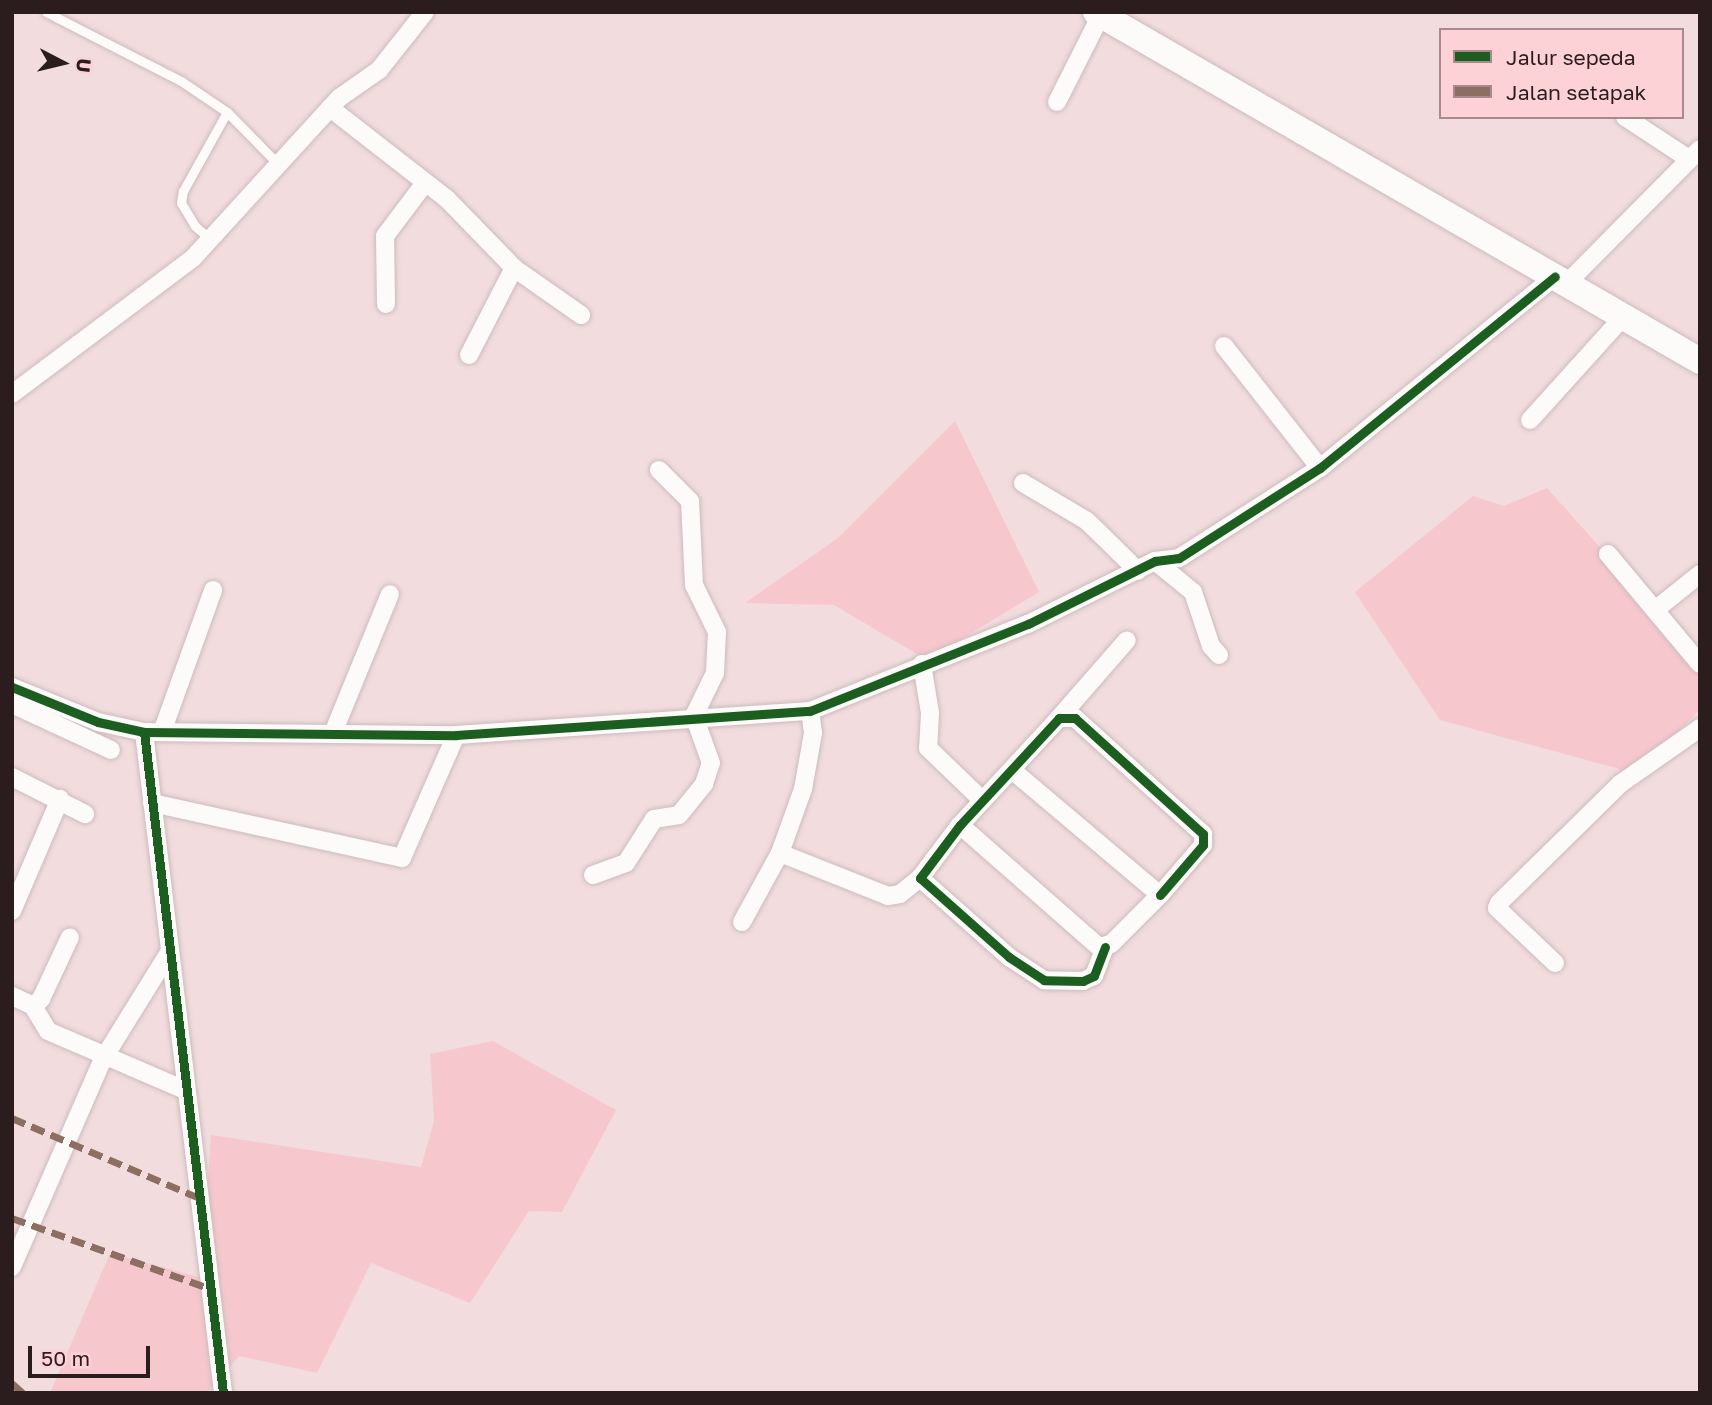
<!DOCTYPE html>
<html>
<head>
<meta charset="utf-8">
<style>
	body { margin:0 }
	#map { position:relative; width:1712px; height:1405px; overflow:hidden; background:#f2dcde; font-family:"Golos Text",sans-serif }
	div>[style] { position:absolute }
	.green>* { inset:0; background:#f6c8ce }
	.roads { filter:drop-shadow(0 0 2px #ccbbbd) drop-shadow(0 0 2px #ccbbbd) }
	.service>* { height:9px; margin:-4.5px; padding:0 4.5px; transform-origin:4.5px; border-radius:4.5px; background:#fdfafa }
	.minor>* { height:18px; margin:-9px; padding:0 9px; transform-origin:9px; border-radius:9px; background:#fdfafa }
	.secondary>* { height:26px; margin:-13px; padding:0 13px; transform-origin:13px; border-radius:13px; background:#fdfafa }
	.quiet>* { height:7px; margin-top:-3.5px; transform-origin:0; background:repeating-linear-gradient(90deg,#8d6e63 0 14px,transparent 0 21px) }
	.cycleway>* { height:9px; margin:-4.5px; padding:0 4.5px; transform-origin:4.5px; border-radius:4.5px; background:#1b5e20 }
	span { translate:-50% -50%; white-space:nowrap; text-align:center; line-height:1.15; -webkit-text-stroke:7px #fcd2d7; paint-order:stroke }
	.frame { position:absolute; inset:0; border:14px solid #2b1c1e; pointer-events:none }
	.legend { position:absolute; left:1439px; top:28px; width:245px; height:91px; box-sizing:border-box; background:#fcd2d7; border:2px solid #a8898d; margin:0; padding:9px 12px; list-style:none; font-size:21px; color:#2b1c1e }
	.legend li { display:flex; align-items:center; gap:14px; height:35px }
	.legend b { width:35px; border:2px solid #a8898d }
	.north { position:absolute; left:28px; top:28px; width:70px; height:70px; -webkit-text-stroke:5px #fcd2d7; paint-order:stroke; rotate:97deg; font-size:19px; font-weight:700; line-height:28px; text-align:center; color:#2b1c1e }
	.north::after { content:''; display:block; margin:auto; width:24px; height:32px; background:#2b1c1e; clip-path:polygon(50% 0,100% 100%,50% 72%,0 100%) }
	.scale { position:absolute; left:28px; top:1346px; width:122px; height:32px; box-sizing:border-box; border:4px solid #2b1c1e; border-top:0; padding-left:9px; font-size:21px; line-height:24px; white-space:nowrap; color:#2b1c1e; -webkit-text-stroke:5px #fcd2d7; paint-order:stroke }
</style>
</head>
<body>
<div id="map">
	<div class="green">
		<div style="clip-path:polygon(955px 421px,1039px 592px,927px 660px,834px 605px,745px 603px,838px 538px)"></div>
		<div style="clip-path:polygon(1547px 488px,1700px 659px,1700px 709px,1638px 774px,1440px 720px,1355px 592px,1473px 496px,1504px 506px)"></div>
		<div style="clip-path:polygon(493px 1041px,616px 1110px,562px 1212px,529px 1211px,470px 1303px,371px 1263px,317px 1373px,239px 1356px,207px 1393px,50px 1393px,110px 1253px,202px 1278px,211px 1135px,421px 1167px,434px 1121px,430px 1054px)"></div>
	</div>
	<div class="roads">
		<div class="service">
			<div style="left:46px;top:12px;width:152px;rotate:27.1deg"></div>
			<div style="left:181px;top:81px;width:55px;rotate:34deg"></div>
			<div style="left:227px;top:112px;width:74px;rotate:45.5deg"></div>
			<div style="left:211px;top:240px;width:21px;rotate:-139deg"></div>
			<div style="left:195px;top:226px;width:27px;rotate:-121deg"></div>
			<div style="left:181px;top:203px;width:12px;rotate:-81deg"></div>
			<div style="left:183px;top:191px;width:90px;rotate:-60.9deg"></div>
		</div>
		<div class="minor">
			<div style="left:1057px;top:102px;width:97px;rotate:-63.2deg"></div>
			<div style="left:330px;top:108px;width:148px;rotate:37.9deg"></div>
			<div style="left:447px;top:199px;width:96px;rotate:45.8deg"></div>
			<div style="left:514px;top:268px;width:82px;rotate:35deg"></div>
			<div style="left:1625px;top:117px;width:77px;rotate:33.3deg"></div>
			<div style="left:1566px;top:284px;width:190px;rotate:-45.2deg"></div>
			<div style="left:386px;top:304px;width:68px;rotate:-90.8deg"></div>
			<div style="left:385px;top:236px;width:66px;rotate:-53deg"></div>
			<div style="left:1224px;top:346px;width:155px;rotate:51.8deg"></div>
			<div style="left:469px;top:355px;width:98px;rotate:-62.7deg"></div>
			<div style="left:12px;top:394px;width:226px;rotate:-36.9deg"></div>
			<div style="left:193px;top:258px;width:217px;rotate:-47.6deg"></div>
			<div style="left:339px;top:98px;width:49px;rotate:-35deg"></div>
			<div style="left:379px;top:70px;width:74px;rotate:-51.6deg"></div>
			<div style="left:1530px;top:420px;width:139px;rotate:-47.9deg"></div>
			<div style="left:1023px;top:483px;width:74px;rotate:30.7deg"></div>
			<div style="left:1087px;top:521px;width:71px;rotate:44.4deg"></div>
			<div style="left:1608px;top:554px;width:143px;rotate:50.1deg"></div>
			<div style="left:1155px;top:561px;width:49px;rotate:39.2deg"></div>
			<div style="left:1193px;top:592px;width:57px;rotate:71.6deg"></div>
			<div style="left:1211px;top:646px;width:12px;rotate:48deg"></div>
			<div style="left:1655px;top:610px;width:58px;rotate:-38.7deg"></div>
			<div style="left:922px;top:664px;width:50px;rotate:80.7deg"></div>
			<div style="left:930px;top:713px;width:35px;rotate:93deg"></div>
			<div style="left:928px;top:748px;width:75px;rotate:43.9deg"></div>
			<div style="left:12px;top:687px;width:93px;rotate:22.1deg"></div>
			<div style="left:98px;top:722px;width:47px;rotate:12.3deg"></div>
			<div style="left:144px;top:732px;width:312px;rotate:0.6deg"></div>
			<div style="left:456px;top:735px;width:355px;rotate:-3.9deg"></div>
			<div style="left:810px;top:711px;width:235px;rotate:-21.8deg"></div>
			<div style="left:1028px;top:624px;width:142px;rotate:-26.4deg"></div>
			<div style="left:1155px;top:561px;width:24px;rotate:-7deg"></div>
			<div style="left:1179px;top:558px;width:167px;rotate:-32.6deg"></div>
			<div style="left:1320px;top:468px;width:303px;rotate:-39.2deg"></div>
			<div style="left:12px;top:704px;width:109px;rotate:24.9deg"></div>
			<div style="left:810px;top:711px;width:22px;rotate:82deg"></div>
			<div style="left:813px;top:733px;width:57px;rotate:100.1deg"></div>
			<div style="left:803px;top:789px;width:68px;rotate:109.8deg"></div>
			<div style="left:780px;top:853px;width:116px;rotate:21.7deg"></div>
			<div style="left:888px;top:896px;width:12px;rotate:-9deg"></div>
			<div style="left:900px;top:894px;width:26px;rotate:-39deg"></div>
			<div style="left:1059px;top:718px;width:103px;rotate:-48.9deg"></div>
			<div style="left:144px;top:732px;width:666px;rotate:83.18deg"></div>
			<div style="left:162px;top:732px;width:151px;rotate:-70.2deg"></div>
			<div style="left:333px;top:733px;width:150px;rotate:-67.7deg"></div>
			<div style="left:12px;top:777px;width:82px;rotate:26.9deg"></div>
			<div style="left:152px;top:803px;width:256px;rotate:12.4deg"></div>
			<div style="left:402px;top:858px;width:134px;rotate:-66.3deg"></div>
			<div style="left:960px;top:825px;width:185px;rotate:41.3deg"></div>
			<div style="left:1099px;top:947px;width:12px;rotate:-14deg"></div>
			<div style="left:1111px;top:944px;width:69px;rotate:-45deg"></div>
			<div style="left:1160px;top:895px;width:194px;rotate:-139.8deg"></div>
			<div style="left:593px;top:875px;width:35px;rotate:-20deg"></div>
			<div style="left:626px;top:863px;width:52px;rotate:-57.5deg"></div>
			<div style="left:654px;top:819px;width:25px;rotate:-9deg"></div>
			<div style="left:679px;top:815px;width:40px;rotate:-51deg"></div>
			<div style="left:704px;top:784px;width:22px;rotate:-72deg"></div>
			<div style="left:711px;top:763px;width:50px;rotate:-109.9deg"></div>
			<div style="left:694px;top:716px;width:48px;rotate:-64deg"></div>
			<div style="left:715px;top:673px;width:41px;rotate:-87.2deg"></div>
			<div style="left:717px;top:632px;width:52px;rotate:-116.1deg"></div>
			<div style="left:694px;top:585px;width:84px;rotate:-92.7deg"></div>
			<div style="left:690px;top:501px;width:44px;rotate:-135deg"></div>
			<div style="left:12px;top:911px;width:122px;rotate:-66.8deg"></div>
			<div style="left:742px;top:922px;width:79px;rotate:-61.2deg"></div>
			<div style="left:1105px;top:947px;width:31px;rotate:111deg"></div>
			<div style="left:1094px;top:976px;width:12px;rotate:156deg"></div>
			<div style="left:1083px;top:981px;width:39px;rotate:-179deg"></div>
			<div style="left:1044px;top:980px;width:42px;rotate:-146.7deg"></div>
			<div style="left:1009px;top:957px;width:119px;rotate:-138.4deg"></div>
			<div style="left:920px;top:878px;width:66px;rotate:-53deg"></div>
			<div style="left:960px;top:825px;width:146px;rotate:-47.2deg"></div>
			<div style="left:1059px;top:718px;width:16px"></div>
			<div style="left:1075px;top:718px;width:173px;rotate:42.2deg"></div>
			<div style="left:1203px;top:834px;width:11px;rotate:90deg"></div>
			<div style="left:1203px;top:845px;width:66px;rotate:130.7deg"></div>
			<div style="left:1555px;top:963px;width:80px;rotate:-136.5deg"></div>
			<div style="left:1497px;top:908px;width:5px;rotate:-68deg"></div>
			<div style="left:1499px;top:903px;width:170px;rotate:-44.5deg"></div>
			<div style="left:1620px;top:784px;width:98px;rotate:-35deg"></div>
			<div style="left:12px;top:996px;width:23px;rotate:25deg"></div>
			<div style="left:33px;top:1006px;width:11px;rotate:-41deg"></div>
			<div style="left:41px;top:999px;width:68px;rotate:-64.9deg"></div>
			<div style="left:33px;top:1006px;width:29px;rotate:59deg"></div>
			<div style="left:48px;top:1031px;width:149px;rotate:23.3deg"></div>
			<div style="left:12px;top:1267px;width:227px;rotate:-66.4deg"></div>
			<div style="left:103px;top:1059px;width:127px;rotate:-58.2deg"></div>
		</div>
		<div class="secondary">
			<div style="left:1096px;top:12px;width:698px;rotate:30.02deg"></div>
		</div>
	</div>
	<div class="quiet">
		<div style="left:12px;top:1118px;width:201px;rotate:23.1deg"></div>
		<div style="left:12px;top:1218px;width:209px;rotate:19.6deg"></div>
		<div style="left:12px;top:1383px;width:15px;rotate:42deg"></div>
	</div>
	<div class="cycleway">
		<div style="left:12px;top:687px;width:93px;rotate:22.1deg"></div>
		<div style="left:98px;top:722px;width:47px;rotate:12.3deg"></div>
		<div style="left:144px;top:732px;width:312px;rotate:0.6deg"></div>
		<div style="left:456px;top:735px;width:355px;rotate:-3.9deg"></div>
		<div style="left:810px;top:711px;width:235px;rotate:-21.8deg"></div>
		<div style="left:1028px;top:624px;width:142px;rotate:-26.4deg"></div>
		<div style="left:1155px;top:561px;width:24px;rotate:-7deg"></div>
		<div style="left:1179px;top:558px;width:167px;rotate:-32.6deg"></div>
		<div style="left:1320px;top:468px;width:303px;rotate:-39.2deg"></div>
		<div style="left:144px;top:732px;width:666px;rotate:83.18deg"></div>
		<div style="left:1105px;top:947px;width:31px;rotate:111deg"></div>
		<div style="left:1094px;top:976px;width:12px;rotate:156deg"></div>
		<div style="left:1083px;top:981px;width:39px;rotate:-179deg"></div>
		<div style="left:1044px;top:980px;width:42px;rotate:-146.7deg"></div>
		<div style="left:1009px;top:957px;width:119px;rotate:-138.4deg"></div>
		<div style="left:920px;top:878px;width:66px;rotate:-53deg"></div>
		<div style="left:960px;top:825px;width:146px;rotate:-47.2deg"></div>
		<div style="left:1059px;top:718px;width:16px"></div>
		<div style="left:1075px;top:718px;width:173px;rotate:42.2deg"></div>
		<div style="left:1203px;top:834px;width:11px;rotate:90deg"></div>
		<div style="left:1203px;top:845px;width:66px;rotate:130.7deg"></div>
	</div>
	<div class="frame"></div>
	<ul class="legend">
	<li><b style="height:9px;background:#1b5e20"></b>Jalur sepeda</li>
	<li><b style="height:9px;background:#8d6e63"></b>Jalan setapak</li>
	</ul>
	<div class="north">U</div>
	<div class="scale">50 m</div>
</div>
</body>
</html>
